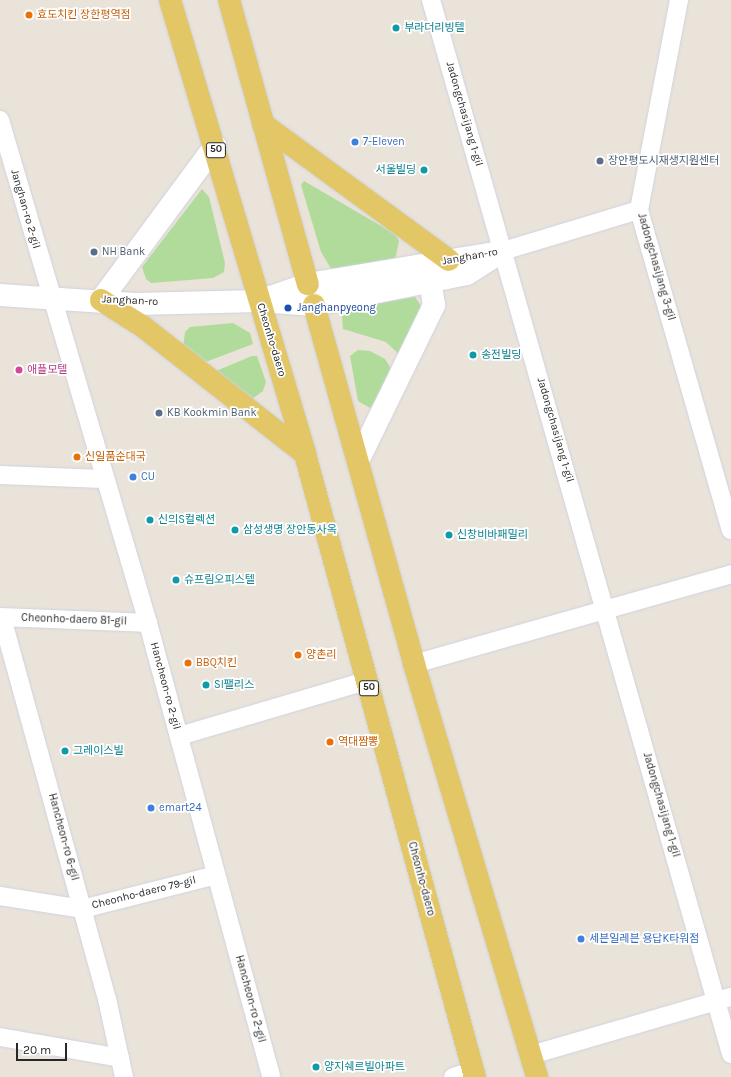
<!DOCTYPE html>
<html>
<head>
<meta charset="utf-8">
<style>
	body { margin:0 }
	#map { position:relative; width:731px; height:1077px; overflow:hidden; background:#e9e3da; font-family:Karla,"Noto Sans KR",sans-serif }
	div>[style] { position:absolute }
	.green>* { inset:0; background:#b0db9b }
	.roads { filter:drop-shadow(0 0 1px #d0d2df) drop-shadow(0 0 1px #d0d2df) }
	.street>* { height:18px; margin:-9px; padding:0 9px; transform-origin:9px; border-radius:9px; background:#fff }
	.secondary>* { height:22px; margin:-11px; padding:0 11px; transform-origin:11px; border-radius:11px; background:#fff }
	.primary>* { height:22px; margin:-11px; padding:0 11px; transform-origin:11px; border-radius:11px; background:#e3c766 }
	.dots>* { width:11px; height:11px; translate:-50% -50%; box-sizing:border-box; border:2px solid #fff; border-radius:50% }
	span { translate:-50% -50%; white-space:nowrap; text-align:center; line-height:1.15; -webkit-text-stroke:3.5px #fff; paint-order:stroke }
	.shield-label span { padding:1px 3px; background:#fff; border:1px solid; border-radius:3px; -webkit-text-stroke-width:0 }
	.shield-label { font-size:10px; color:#282828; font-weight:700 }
	.food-label { font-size:11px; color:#c56008 }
	.left { translate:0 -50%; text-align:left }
	.culture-label { font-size:11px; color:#0d838f }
	.right { translate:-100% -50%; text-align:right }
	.street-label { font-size:11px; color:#282828 }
	.shop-label { font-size:11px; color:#366cbe }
	.service-label { font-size:11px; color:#4e5e75 }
	.transit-label { font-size:11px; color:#164399 }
	.hotel-label { font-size:11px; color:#b23c85 }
	.scale { position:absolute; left:16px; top:1043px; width:51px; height:18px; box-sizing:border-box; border:2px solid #282828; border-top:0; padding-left:5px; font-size:12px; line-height:14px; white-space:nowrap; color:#282828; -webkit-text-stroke:3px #fff; paint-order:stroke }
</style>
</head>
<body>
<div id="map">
	<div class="green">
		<div style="clip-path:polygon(304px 181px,395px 234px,399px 241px,395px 260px,335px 271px,330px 267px,321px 252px,301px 185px)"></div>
		<div style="clip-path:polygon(202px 189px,209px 197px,225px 263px,224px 272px,213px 278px,151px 283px,146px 279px,142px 267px)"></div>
		<div style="clip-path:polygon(415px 297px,423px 309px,402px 357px,386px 342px,343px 329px,342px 316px,354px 307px)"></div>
		<div style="clip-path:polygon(233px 323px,250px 333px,253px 344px,203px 363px,183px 348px,185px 332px,190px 327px)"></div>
		<div style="clip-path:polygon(358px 350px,370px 351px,385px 359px,393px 372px,370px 408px,358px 401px,350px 356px)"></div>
		<div style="clip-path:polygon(252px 356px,257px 356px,266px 382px,263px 391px,252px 399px,216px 371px)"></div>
	</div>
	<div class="roads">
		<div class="street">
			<div style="left:431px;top:0;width:1096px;rotate:74.11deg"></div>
			<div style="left:679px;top:0;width:214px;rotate:100.8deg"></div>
			<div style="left:639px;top:210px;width:333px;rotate:74deg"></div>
			<div style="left:0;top:120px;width:524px;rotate:73.6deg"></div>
			<div style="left:148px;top:623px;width:470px;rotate:74.8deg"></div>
			<div style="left:503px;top:251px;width:142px;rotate:-16.8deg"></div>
			<div style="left:0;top:475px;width:104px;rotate:2.2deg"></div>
			<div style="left:0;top:617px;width:148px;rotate:2.3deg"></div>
			<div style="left:2px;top:618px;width:395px;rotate:74.6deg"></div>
			<div style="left:107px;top:999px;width:80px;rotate:77.7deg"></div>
			<div style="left:414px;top:664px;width:330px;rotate:-15.8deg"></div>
			<div style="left:179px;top:736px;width:195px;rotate:-16.4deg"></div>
			<div style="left:0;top:896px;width:83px;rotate:9deg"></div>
			<div style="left:82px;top:909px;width:138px;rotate:-14.2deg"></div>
			<div style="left:0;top:1037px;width:122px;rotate:9.9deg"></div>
			<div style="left:531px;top:1055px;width:208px;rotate:-16.2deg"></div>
			<div style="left:453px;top:1077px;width:21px;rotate:-17deg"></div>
		</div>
		<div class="secondary">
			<div style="left:0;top:295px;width:135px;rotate:3.8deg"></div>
			<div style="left:135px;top:304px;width:125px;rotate:-1.4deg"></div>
			<div style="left:260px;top:301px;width:54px;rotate:4.2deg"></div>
			<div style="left:314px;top:305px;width:156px;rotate:-11.5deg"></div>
			<div style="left:467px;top:274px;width:43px;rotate:-32.6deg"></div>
			<div style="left:268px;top:298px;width:42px;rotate:-19.3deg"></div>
			<div style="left:308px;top:284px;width:190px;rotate:-9.4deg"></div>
			<div style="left:101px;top:300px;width:192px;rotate:-53.5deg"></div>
			<div style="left:358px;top:461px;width:174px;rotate:-64deg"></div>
			<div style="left:434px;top:305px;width:37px;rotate:-99deg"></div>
		</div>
		<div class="primary">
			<div style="left:170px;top:0;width:474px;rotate:73.4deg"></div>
			<div style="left:305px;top:454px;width:646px;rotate:74.74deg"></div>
			<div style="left:229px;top:0;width:295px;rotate:74.5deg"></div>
			<div style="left:263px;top:124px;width:230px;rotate:36.2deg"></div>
			<div style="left:101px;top:300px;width:49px;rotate:32.4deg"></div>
			<div style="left:142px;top:326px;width:207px;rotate:38.1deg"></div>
			<div style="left:314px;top:305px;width:373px;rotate:74.4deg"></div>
			<div style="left:414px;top:664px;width:431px;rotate:73.4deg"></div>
		</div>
	</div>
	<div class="dots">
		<div style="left:29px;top:15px;background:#e8710a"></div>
		<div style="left:396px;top:28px;background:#0f9aa8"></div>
		<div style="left:355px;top:142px;background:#3f7fe0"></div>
		<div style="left:600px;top:161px;background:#5c6f8a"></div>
		<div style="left:424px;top:170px;background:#0f9aa8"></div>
		<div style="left:94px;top:252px;background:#5c6f8a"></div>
		<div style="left:288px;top:308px;background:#1a4fb4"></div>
		<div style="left:473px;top:355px;background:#0f9aa8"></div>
		<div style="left:19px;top:370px;background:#d1479c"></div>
		<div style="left:159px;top:413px;background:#5c6f8a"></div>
		<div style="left:77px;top:457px;background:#e8710a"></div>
		<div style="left:133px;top:477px;background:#3f7fe0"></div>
		<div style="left:150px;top:520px;background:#0f9aa8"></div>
		<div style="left:235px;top:530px;background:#0f9aa8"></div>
		<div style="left:449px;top:535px;background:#0f9aa8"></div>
		<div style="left:176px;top:580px;background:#0f9aa8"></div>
		<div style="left:298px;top:655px;background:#e8710a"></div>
		<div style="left:188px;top:663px;background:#e8710a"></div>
		<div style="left:206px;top:685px;background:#0f9aa8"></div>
		<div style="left:330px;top:742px;background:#e8710a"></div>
		<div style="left:65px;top:751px;background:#0f9aa8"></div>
		<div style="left:151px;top:808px;background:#3f7fe0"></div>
		<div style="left:581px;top:939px;background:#3f7fe0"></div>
		<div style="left:316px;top:1067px;background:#0f9aa8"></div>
	</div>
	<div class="shield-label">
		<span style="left:216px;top:150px">50</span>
		<span style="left:369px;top:688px">50</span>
	</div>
	<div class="food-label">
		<span class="left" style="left:37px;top:15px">효도치킨 장한평역점</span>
		<span class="left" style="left:85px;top:457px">신일품순대국</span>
		<span class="left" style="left:306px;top:655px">양촌리</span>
		<span class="left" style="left:196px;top:663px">BBQ치킨</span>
		<span class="left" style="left:338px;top:742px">역대짬뽕</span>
	</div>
	<div class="culture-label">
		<span class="left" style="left:404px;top:28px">부라더리빙텔</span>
		<span class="right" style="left:416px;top:170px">서울빌딩</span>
		<span class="left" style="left:481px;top:355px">송전빌딩</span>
		<span class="left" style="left:158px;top:520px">신의S컬렉션</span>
		<span class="left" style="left:243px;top:530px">삼성생명 장안동사옥</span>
		<span class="left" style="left:457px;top:535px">신창비바패밀리</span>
		<span class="left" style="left:184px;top:580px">슈프림오피스텔</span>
		<span class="left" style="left:214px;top:685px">SI팰리스</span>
		<span class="left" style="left:73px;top:751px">그레이스빌</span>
		<span class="left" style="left:324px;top:1067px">양지쉐르빌아파트</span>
	</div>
	<div class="street-label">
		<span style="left:464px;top:114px;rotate:74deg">Jadongchasijang 1-gil</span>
		<span style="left:25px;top:209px;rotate:74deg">Janghan-ro 2-gil</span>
		<span style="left:470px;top:257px;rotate:-10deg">Janghan-ro</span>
		<span style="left:656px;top:267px;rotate:74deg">Jadongchasijang 3-gil</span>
		<span style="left:130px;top:301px;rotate:3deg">Janghan-ro</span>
		<span style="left:271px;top:340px;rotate:73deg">Cheonho-daero</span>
		<span style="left:555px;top:430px;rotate:74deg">Jadongchasijang 1-gil</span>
		<span style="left:74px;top:620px;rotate:2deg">Cheonho-daero 81-gil</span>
		<span style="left:165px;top:686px;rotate:75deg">Hancheon-ro 2-gil</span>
		<span style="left:661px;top:805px;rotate:74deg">Jadongchasijang 1-gil</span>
		<span style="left:63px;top:837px;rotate:75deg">Hancheon-ro 6-gil</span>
		<span style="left:421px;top:879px;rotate:75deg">Cheonho-daero</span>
		<span style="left:144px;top:893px;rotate:-14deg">Cheonho-daero 79-gil</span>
		<span style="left:250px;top:999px;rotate:75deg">Hancheon-ro 2-gil</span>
	</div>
	<div class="shop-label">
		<span class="left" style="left:363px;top:142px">7-Eleven</span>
		<span class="left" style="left:141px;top:477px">CU</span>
		<span class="left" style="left:159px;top:808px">emart24</span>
		<span class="left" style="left:589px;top:939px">세븐일레븐 용답K타워점</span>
	</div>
	<div class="service-label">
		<span class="left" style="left:608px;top:161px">장안평도시재생지원센터</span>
		<span class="left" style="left:102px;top:252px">NH Bank</span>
		<span class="left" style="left:167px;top:413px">KB Kookmin Bank</span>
	</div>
	<div class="transit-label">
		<span class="left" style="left:297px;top:308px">Janghanpyeong</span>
	</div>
	<div class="hotel-label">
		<span class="left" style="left:27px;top:370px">애플모텔</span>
	</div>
	<div class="scale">20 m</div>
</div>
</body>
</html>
